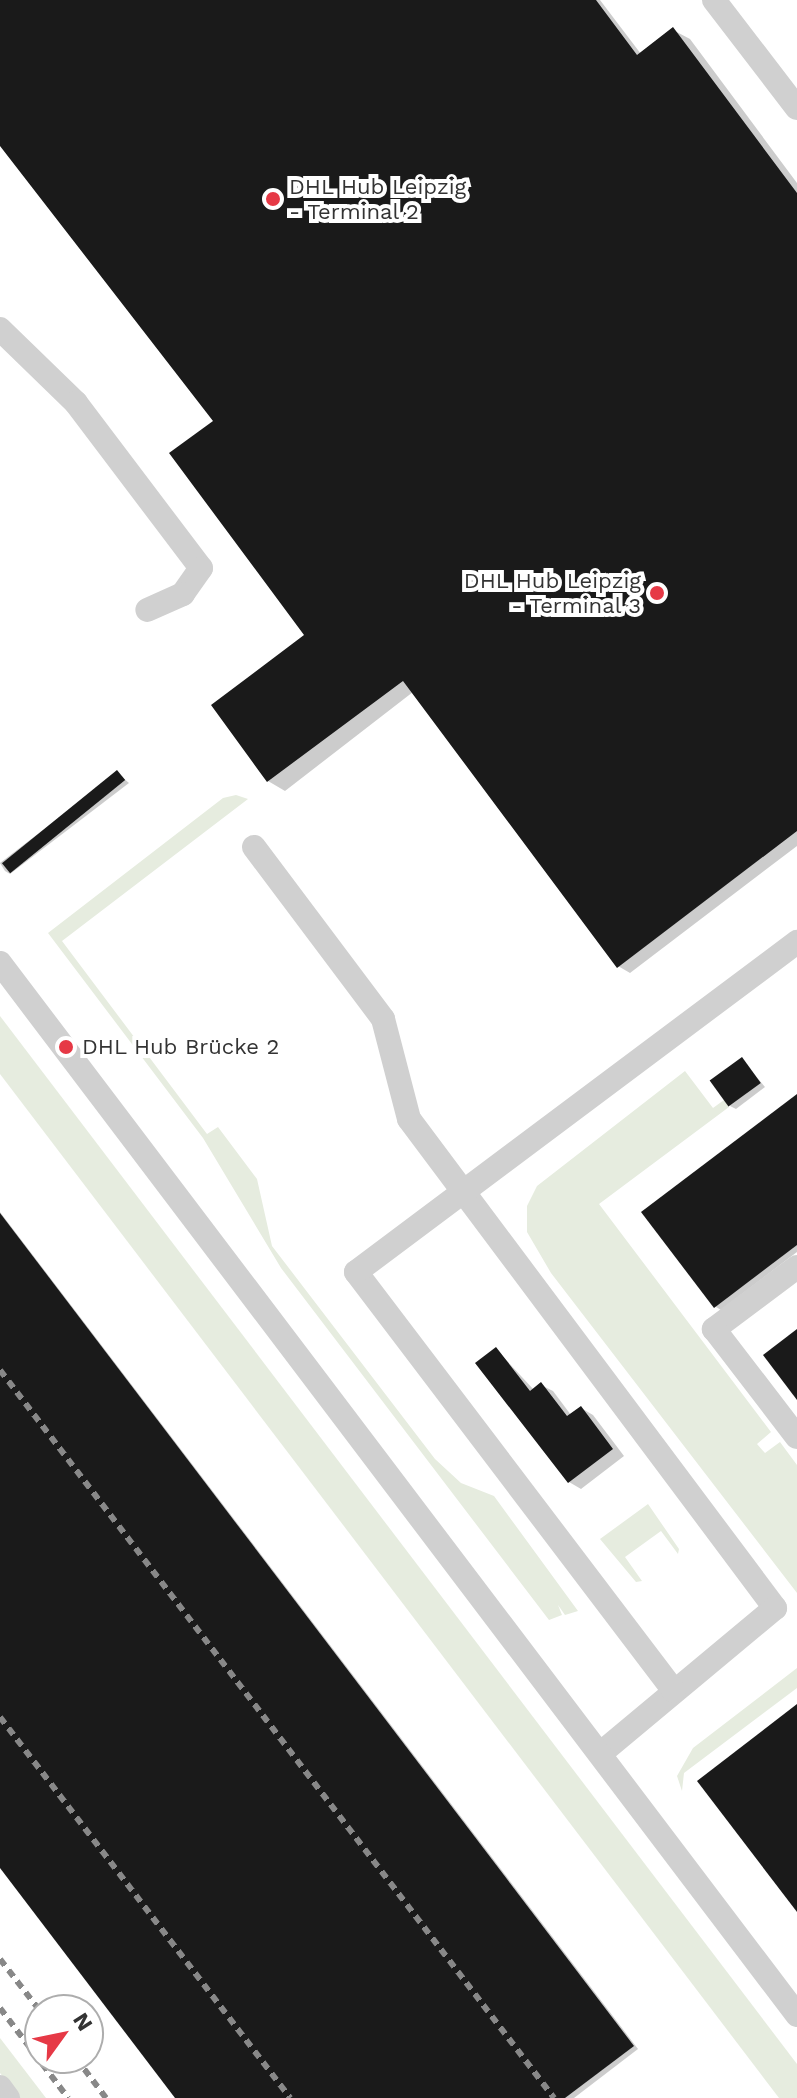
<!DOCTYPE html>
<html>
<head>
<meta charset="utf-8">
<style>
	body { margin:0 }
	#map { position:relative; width:797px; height:2098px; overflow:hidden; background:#fff; font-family:"Work Sans",sans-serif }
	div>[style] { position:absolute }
	.green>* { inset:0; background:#e6ecdf }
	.shadow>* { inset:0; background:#0003 }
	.building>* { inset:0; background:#1a1a1a; transform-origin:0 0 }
	.lane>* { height:24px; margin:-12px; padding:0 12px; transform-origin:12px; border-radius:12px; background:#d0d0d0 }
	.rail>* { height:6px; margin-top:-3px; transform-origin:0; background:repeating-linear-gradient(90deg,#888 0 8px,transparent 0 14px) }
	.dots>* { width:22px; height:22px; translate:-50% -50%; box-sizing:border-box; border:4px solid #fff; border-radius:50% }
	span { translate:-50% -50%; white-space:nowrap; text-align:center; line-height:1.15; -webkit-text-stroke:8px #fff; paint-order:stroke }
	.poi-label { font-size:22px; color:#333 }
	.left { translate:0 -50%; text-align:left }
	.right { translate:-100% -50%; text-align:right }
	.north { position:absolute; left:24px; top:1994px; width:80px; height:80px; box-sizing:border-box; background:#fff; border:2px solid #adadad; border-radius:50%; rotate:57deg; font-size:22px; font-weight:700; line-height:32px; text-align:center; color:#333 }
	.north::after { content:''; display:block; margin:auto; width:28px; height:36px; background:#e63946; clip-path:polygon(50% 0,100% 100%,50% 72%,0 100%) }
</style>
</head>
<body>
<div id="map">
	<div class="green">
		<div style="clip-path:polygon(236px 795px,248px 799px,62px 941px,207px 1134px,218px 1127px,257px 1179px,272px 1246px,435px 1459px,461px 1483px,494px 1496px,578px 1611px,565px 1615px,558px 1605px,562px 1615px,549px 1620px,281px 1268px,203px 1138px,48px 933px,223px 798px)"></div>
		<div style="clip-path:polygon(0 1016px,797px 2064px,797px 2098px,779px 2098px,0 1074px)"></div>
		<div style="clip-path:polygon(685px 1071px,713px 1108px,724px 1100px,729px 1107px,599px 1204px,771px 1432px,757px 1444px,765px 1453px,780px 1442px,797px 1465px,797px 1593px,551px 1273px,527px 1232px,527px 1206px,537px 1186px)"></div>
		<div style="clip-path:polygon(648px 1504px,679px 1549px,678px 1554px,661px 1531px,625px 1557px,642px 1581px,636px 1582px,600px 1539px)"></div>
		<div style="clip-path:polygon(797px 1668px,797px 1688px,684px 1773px,682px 1791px,677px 1776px,693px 1748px)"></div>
		<div style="clip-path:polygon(0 2038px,46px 2098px,19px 2098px,0 2073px)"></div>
	</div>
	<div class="shadow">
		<div style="clip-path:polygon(0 0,600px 0,641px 54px,673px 30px,690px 39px,797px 183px,797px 846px,630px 973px,618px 966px,413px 692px,285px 791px,268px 781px,307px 635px,215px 421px,0 143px)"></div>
		<div style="clip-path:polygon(117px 773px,129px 783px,10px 874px,5px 871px,0 863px)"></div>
		<div style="clip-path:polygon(742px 1060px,765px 1087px,736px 1109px,730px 1106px)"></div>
		<div style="clip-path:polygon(797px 1097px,797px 1252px,721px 1310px,716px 1307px)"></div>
		<div style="clip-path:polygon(0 1212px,638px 2049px,574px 2098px,178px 2098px,0 1864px)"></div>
		<div style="clip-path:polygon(496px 1349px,534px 1390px,541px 1385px,553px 1391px,571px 1415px,581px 1408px,593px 1415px,624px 1456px,581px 1489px,569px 1482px)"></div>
	</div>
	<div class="building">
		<div style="clip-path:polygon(0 0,596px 0,637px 55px,673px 27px,797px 193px,797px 831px,617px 968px,403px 681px,267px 782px,211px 705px,304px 635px,169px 453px,213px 421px,0 146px)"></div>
		<div style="left:117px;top:770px;width:13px;height:148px;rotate:51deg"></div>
		<div style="left:742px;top:1057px;width:32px;height:40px;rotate:54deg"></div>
		<div style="clip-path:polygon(797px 1094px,797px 1245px,714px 1308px,641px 1212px)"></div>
		<div style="clip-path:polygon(0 1213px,634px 2046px,565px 2098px,175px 2098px,0 1868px)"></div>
		<div style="clip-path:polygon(797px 1329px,797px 1400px,763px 1355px)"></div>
		<div style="clip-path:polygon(496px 1347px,530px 1391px,541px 1382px,567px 1416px,581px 1406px,613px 1449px,568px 1483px,475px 1363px)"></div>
		<div style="clip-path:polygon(797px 1704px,797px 1912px,697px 1781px)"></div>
	</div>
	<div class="lane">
		<div style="left:714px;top:0;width:136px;rotate:52.5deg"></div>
		<div style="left:0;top:329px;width:106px;rotate:44.2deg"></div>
		<div style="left:76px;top:403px;width:207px;rotate:52.9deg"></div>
		<div style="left:201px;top:568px;width:32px;rotate:125deg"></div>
		<div style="left:183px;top:594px;width:39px;rotate:156deg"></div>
		<div style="left:254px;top:847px;width:215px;rotate:53.1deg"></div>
		<div style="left:383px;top:1019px;width:103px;rotate:75.4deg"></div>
		<div style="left:409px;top:1119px;width:611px;rotate:53.19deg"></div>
		<div style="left:775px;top:1608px;width:226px;rotate:140.2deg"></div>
		<div style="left:0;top:963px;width:1320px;rotate:52.85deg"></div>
		<div style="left:797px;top:1267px;width:104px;rotate:143.2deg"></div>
		<div style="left:714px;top:1329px;width:136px;rotate:52.5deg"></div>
		<div style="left:674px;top:1691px;width:526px;rotate:-127.2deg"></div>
		<div style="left:356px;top:1272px;width:551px;rotate:-36.81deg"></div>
		<div style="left:0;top:2087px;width:14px;rotate:54deg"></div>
	</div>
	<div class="rail">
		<div style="left:0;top:1370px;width:915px;rotate:52.73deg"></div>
		<div style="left:0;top:1717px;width:479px;rotate:52.7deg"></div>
		<div style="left:0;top:1959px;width:66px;rotate:52.4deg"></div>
		<div style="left:0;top:2008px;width:113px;rotate:52.9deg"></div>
		<div style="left:76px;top:2058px;width:50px;rotate:53.1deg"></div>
	</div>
	<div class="dots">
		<div style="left:273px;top:199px;background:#e63946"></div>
		<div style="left:657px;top:593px;background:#e63946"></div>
		<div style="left:66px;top:1047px;background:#e63946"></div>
	</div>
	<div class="poi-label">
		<span class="left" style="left:289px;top:199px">DHL Hub Leipzig<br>- Terminal 2</span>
		<span class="right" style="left:641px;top:593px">DHL Hub Leipzig<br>- Terminal 3</span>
		<span class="left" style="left:82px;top:1047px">DHL Hub Brücke 2</span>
	</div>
	<div class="north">N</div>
</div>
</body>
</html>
